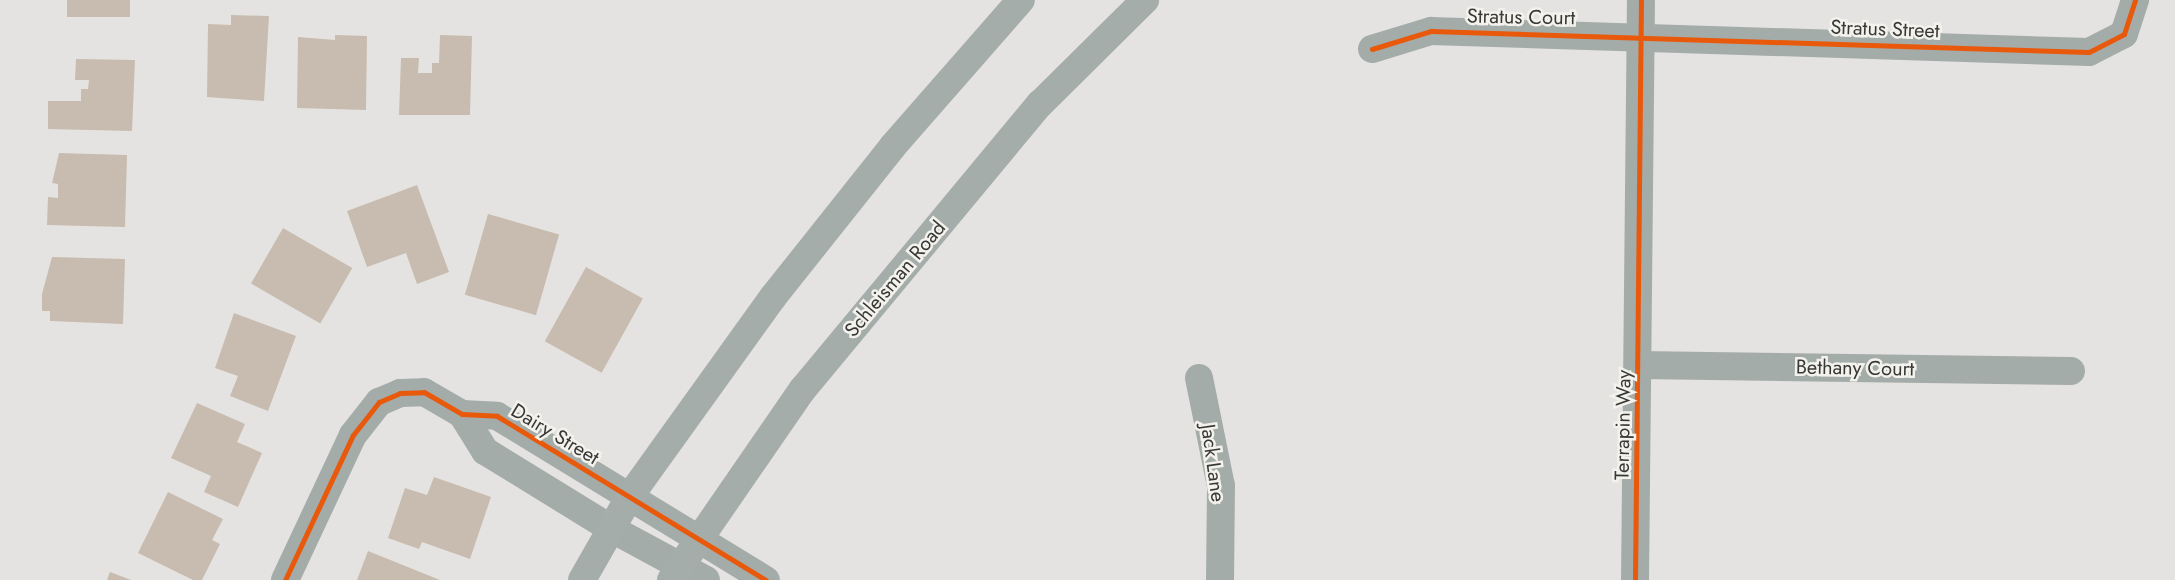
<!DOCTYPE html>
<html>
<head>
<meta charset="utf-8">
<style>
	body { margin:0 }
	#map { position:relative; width:2175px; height:580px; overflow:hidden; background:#e5e3e1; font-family:Jost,sans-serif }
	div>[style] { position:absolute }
	.building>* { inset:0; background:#c7bcaf; transform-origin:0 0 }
	.minor>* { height:28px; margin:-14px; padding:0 14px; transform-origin:14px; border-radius:14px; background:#a4aca9 }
	.major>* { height:28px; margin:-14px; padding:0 14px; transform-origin:14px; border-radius:14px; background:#a5adaa }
	.cycleway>* { height:5px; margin:-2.5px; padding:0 2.5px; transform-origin:2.5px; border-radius:2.5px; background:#e8590c }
	span { translate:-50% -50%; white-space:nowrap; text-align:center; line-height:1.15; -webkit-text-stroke:5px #f3f2ed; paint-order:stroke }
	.street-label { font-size:20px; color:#383836 }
</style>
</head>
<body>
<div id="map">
	<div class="building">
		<div style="left:67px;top:0;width:63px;height:17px"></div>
		<div style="clip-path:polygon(231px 15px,269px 16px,264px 101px,207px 97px,208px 24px,231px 25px)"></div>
		<div style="clip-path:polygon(335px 35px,367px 36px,366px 110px,297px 108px,298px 37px,335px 40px)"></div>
		<div style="clip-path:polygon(440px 35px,472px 36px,470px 115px,399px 115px,401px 58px,419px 58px,418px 73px,432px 73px,432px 63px,439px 63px)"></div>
		<div style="clip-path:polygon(76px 59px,135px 60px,132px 131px,48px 129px,48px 101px,81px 101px,81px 89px,88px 89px,89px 80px,75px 80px)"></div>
		<div style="clip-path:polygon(59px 153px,127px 155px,125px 227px,47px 225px,48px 197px,58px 198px,58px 184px,52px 183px)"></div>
		<div style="clip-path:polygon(417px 185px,449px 272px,417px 284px,406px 253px,367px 267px,347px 211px)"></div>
		<div style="left:488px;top:214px;width:74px;height:84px;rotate:16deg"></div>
		<div style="left:283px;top:228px;width:80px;height:64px;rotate:30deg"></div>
		<div style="clip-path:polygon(52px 257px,125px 259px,123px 324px,50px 321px,50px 311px,42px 311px,42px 294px)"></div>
		<div style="left:586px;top:267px;width:65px;height:85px;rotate:29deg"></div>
		<div style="clip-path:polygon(234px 313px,296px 336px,268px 411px,230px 396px,238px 376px,215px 368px)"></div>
		<div style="clip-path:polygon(197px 403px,245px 424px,237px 442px,262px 453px,238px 507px,204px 492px,211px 476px,171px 458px)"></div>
		<div style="clip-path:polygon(434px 477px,491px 497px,470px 559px,422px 542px,419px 549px,388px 538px,405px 488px,427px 495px)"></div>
		<div style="clip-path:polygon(168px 492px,223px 519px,212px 540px,220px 544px,202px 580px,193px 580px,138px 553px)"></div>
		<div style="clip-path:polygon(368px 551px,440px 580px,357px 580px)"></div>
		<div style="clip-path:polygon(110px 572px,131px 580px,107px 580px)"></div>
	</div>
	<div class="minor">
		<div style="left:1372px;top:49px;width:62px;rotate:-17deg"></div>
		<div style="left:1431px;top:31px;width:658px;rotate:1.83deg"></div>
		<div style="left:2089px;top:52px;width:39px;rotate:-27deg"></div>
		<div style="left:2124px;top:34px;width:36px;rotate:-72deg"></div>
		<div style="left:1639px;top:365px;width:432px;rotate:0.8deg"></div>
		<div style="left:1199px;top:378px;width:110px;rotate:78.5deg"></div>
		<div style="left:1221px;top:486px;width:94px;rotate:90.6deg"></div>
		<div style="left:462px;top:414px;width:44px;rotate:58.1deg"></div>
		<div style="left:485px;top:451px;width:147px;rotate:31.6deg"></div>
		<div style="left:610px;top:528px;width:109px;rotate:28.4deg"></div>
		<div style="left:285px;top:580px;width:160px;rotate:-64.9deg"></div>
		<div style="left:353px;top:435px;width:42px;rotate:-51.8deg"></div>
		<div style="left:379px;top:402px;width:23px;rotate:-23deg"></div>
		<div style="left:400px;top:393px;width:24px;rotate:-2deg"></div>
		<div style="left:424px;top:392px;width:44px;rotate:30.1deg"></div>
		<div style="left:462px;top:414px;width:35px;rotate:3deg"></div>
		<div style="left:497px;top:416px;width:315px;rotate:31.4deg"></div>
		<div style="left:1635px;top:580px;width:580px;rotate:-89.41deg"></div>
	</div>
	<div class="major">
		<div style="left:582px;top:580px;width:97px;rotate:-60.3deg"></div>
		<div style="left:630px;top:496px;width:245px;rotate:-54.3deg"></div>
		<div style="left:773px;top:297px;width:193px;rotate:-51.5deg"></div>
		<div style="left:893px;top:146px;width:194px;rotate:-48.8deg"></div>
		<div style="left:671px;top:580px;width:232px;rotate:-55.4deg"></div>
		<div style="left:803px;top:389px;width:371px;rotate:-50.3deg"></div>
		<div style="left:1040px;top:104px;width:148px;rotate:-44.7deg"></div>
	</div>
	<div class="cycleway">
		<div style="left:1372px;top:49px;width:62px;rotate:-17deg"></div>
		<div style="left:1431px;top:31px;width:658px;rotate:1.83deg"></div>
		<div style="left:2089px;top:52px;width:39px;rotate:-27deg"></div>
		<div style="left:2124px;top:34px;width:36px;rotate:-72deg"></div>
		<div style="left:285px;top:580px;width:160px;rotate:-64.9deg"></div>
		<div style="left:353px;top:435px;width:42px;rotate:-51.8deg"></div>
		<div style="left:379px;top:402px;width:23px;rotate:-23deg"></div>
		<div style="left:400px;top:393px;width:24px;rotate:-2deg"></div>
		<div style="left:424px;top:392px;width:44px;rotate:30.1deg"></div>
		<div style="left:462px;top:414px;width:35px;rotate:3deg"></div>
		<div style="left:497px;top:416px;width:315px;rotate:31.4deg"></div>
		<div style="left:1635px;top:580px;width:580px;rotate:-89.41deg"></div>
	</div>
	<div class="street-label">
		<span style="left:1521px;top:17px;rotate:1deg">Stratus Court</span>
		<span style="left:1885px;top:29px;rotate:2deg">Stratus Street</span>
		<span style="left:895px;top:279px;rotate:-50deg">Schleisman Road</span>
		<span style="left:1855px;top:368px;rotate:1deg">Bethany Court</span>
		<span style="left:1623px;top:425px;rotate:-89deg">Terrapin Way</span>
		<span style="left:555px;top:434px;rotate:31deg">Dairy Street</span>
		<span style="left:1213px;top:463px;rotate:82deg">Jack Lane</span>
	</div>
</div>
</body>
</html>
